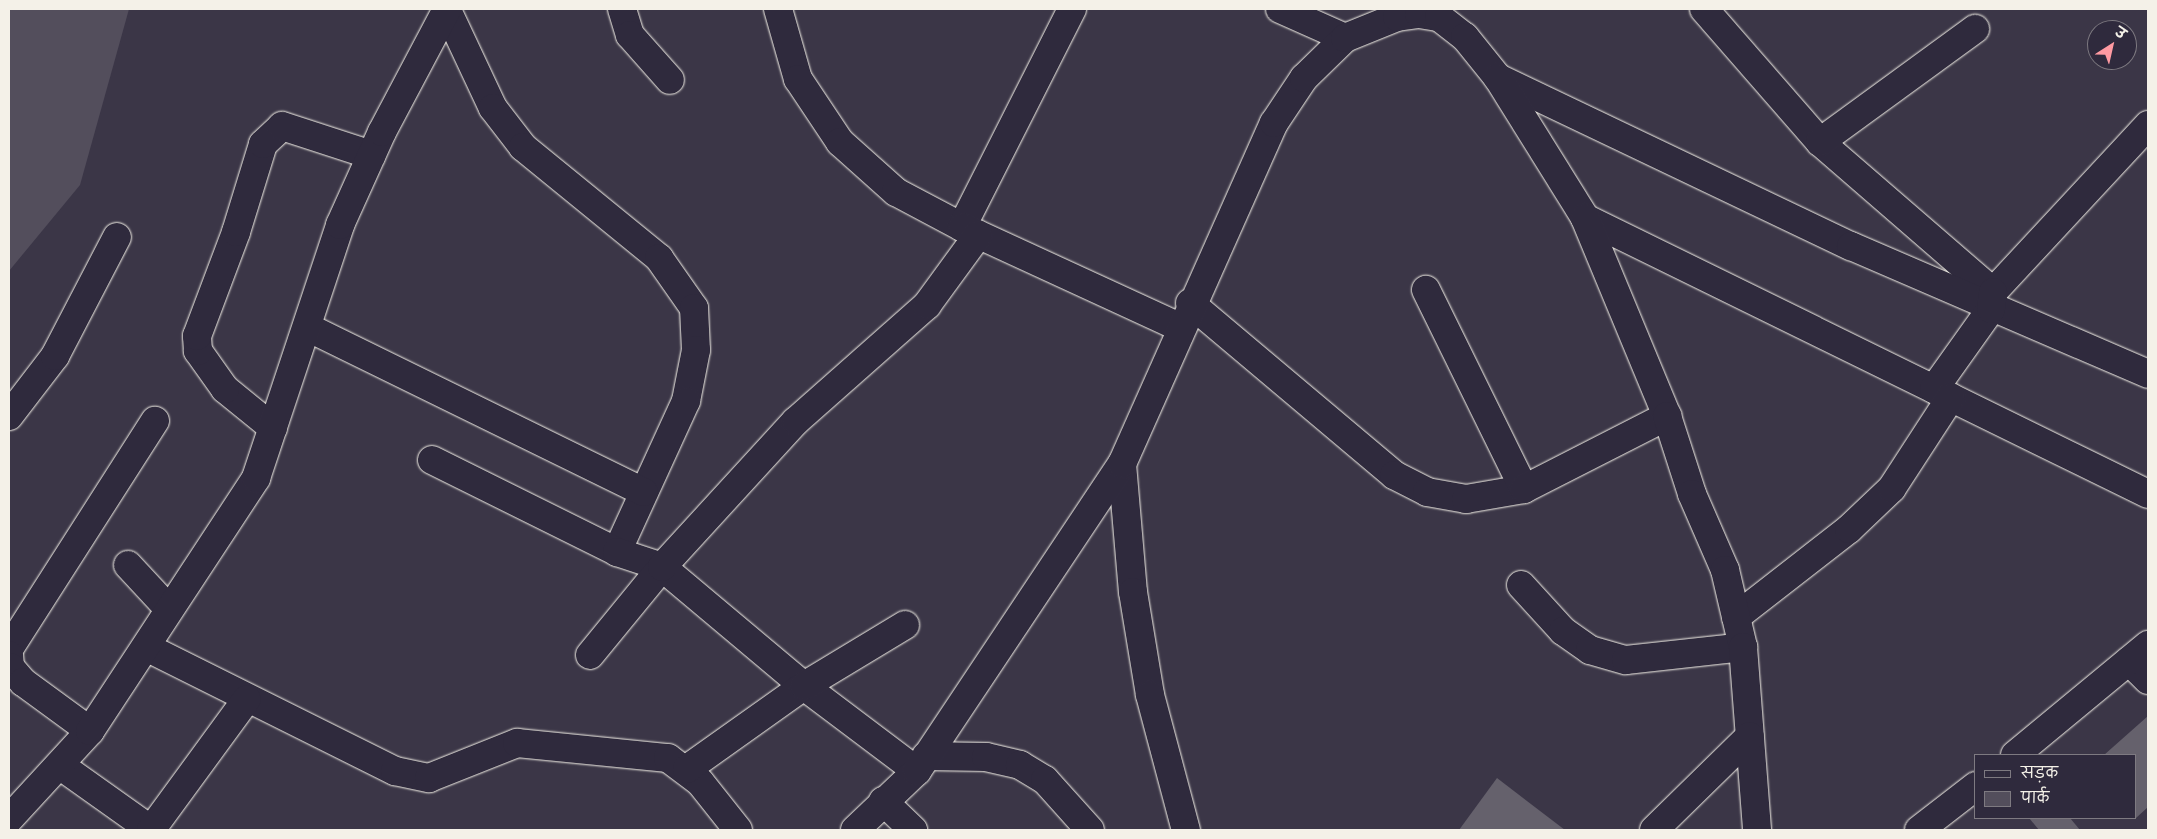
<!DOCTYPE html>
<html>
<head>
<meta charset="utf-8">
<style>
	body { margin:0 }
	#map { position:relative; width:2157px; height:839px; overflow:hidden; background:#3b3647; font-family:"Comic Neue","Playpen Sans Deva",sans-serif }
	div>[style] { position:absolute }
	.green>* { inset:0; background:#534e5c }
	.building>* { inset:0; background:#65616c }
	.roads { filter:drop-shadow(0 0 1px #f4f1e8) drop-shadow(0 0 1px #f4f1e8) }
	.minor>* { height:28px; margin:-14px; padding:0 14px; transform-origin:14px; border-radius:14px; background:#2f2a3d }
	span { translate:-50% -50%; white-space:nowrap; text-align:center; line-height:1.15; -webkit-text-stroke:4px #2f2a3d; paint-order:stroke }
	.frame { position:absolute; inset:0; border:10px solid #f4f1e8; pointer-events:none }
	.legend { position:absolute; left:1974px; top:754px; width:162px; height:65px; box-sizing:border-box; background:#2f2a3d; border:1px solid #7e7a81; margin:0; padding:6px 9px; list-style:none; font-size:15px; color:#f4f1e8 }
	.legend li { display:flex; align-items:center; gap:10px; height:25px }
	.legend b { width:25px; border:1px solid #7e7a81 }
	.north { position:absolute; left:2087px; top:20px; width:50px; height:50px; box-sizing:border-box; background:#2f2a3d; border:1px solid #7e7a81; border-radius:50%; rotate:35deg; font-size:14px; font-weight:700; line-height:20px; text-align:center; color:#f4f1e8 }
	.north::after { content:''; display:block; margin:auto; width:18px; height:22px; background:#ff9aa2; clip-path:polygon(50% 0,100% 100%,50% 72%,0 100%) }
</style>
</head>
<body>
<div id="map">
	<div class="green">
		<div style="clip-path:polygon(9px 9px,129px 9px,80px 185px,9px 271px)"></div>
	</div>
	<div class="building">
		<div style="clip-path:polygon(2148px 716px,2148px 807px,2136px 818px,2136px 755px,2104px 755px)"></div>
		<div style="clip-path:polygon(1497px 778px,1565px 830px,1459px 830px)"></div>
		<div style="clip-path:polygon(2029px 818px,2070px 818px,2080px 830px,2039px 830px)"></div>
	</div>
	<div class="roads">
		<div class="minor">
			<div style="left:622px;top:9px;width:27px;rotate:73deg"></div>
			<div style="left:630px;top:35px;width:60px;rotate:48.4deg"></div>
			<div style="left:778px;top:9px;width:73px;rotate:74.1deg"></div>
			<div style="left:798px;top:79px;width:76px;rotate:56.3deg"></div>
			<div style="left:840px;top:142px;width:75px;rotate:41.8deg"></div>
			<div style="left:896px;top:192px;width:75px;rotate:27.9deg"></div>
			<div style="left:1072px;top:9px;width:244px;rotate:116.8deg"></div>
			<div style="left:962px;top:227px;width:239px;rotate:24.7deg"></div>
			<div style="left:1280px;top:9px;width:71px;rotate:24deg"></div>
			<div style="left:1704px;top:9px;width:176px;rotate:48.9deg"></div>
			<div style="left:1820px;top:142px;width:229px;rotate:40.9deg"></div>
			<div style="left:1993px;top:292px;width:228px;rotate:-47.1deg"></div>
			<div style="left:447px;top:10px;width:108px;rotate:64.9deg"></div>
			<div style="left:493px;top:108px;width:49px;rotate:52.4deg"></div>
			<div style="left:523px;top:147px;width:176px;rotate:39.2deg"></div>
			<div style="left:659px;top:258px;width:61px;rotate:55deg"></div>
			<div style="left:694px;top:308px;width:42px;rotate:87.3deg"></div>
			<div style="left:696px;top:350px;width:52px;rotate:101.1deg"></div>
			<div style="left:686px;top:401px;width:166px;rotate:114.6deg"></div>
			<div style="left:1498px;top:78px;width:391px;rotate:25.5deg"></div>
			<div style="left:1851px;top:246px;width:323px;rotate:23.3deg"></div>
			<div style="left:1820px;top:142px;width:192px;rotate:-36.1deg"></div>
			<div style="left:1585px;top:218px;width:627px;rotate:26.12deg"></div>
			<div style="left:1190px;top:303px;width:267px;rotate:40.1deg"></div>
			<div style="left:1394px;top:475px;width:37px;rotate:27deg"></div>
			<div style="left:1427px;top:492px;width:40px;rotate:10deg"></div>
			<div style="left:1466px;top:499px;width:59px;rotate:-9.8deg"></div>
			<div style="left:1524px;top:489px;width:222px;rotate:-116.2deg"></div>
			<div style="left:307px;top:327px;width:375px;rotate:26.1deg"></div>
			<div style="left:1934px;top:389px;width:98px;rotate:-54.5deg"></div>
			<div style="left:1991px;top:309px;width:17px;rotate:-83deg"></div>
			<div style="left:9px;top:416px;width:76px;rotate:-52.5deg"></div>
			<div style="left:55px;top:356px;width:134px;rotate:-62.5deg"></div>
			<div style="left:273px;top:428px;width:62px;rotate:-140.9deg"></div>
			<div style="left:225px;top:389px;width:47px;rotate:-125.4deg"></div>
			<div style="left:198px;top:351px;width:15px;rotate:-94deg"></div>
			<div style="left:197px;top:336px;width:111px;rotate:-69.4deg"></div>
			<div style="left:236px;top:232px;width:92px;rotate:-72.9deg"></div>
			<div style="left:263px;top:144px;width:26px;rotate:-43deg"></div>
			<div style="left:282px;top:126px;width:94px;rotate:18deg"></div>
			<div style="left:432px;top:460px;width:207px;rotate:26.4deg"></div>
			<div style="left:617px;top:552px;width:47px;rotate:18.4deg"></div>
			<div style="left:662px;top:567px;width:185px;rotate:40deg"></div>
			<div style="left:804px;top:686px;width:141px;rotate:37deg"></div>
			<div style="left:1122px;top:464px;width:128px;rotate:85.1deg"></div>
			<div style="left:1133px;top:592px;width:104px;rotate:80.6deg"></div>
			<div style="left:1150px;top:695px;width:140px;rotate:75.1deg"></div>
			<div style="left:1524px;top:489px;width:161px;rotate:-27deg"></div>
			<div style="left:128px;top:565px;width:59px;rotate:47.1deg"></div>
			<div style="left:1521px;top:585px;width:62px;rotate:47.6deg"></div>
			<div style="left:1563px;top:631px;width:33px;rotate:35deg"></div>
			<div style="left:1590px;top:650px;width:37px;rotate:16deg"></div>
			<div style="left:1626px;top:660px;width:118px;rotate:-6.3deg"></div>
			<div style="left:1736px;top:617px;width:143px;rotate:-37.9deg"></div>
			<div style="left:1849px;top:529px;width:59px;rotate:-43.6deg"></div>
			<div style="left:1892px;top:488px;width:108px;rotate:-57deg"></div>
			<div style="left:148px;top:648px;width:276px;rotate:26.5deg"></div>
			<div style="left:395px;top:771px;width:35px;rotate:12deg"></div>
			<div style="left:429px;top:778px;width:95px;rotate:-21.7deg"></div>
			<div style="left:517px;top:743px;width:152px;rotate:5.7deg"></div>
			<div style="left:668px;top:758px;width:40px;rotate:37deg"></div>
			<div style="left:700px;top:782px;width:61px;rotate:51.6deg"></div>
			<div style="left:9px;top:649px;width:271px;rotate:-57.4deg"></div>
			<div style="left:9px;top:655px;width:12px;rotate:85deg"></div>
			<div style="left:10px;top:667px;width:20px;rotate:49deg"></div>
			<div style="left:23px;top:682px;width:83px;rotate:36.2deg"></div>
			<div style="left:590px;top:655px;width:114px;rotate:-50.7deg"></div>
			<div style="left:662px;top:567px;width:198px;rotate:-47.5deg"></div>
			<div style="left:796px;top:421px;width:175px;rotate:-41.5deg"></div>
			<div style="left:927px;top:305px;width:87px;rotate:-53.9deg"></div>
			<div style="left:2129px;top:661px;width:27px;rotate:45deg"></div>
			<div style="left:2015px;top:755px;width:173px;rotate:-39.6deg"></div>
			<div style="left:926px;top:756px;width:60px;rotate:1deg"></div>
			<div style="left:986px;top:757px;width:35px;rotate:13deg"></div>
			<div style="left:1020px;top:765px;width:29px;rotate:31deg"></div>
			<div style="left:1045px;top:780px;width:67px;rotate:48deg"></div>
			<div style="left:61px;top:766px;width:110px;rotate:35.4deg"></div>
			<div style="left:687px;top:769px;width:143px;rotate:-35.4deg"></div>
			<div style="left:804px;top:686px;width:118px;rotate:-31.1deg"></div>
			<div style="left:883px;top:801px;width:42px;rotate:44deg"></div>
			<div style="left:9px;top:819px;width:120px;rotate:-47.4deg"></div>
			<div style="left:90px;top:731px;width:303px;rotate:-56.7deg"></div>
			<div style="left:256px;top:478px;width:267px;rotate:-71.6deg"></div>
			<div style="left:340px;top:225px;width:102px;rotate:-65.7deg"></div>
			<div style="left:382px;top:132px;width:139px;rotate:-62.1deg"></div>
			<div style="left:151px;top:830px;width:162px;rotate:-53.8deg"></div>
			<div style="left:855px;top:830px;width:86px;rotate:-43.6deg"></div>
			<div style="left:917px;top:771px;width:369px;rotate:-56.3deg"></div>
			<div style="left:1122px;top:464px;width:373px;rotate:-66deg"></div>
			<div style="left:1274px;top:123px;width:54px;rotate:-56.3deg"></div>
			<div style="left:1304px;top:78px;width:57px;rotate:-44.3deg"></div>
			<div style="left:1345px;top:38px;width:56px;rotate:-22deg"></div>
			<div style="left:1397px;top:17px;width:22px;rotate:-8deg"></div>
			<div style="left:1419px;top:14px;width:20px;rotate:9deg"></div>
			<div style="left:1439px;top:17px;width:33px;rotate:38deg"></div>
			<div style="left:1465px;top:37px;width:53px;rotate:51.2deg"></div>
			<div style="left:1498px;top:78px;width:165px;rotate:58.1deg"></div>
			<div style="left:1585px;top:218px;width:214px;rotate:67.5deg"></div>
			<div style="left:1667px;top:416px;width:82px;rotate:72.2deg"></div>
			<div style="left:1692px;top:494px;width:83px;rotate:66.5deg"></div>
			<div style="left:1725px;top:570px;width:79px;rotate:76.8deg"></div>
			<div style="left:1743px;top:647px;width:184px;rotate:85.6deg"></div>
			<div style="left:1654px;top:830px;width:134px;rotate:-44.4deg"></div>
			<div style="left:1919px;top:830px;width:72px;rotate:-37.7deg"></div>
		</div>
	</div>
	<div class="frame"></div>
	<ul class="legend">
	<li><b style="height:6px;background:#2f2a3d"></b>सड़क</li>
	<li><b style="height:14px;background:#534e5c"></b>पार्क</li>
	</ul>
	<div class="north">उ</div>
</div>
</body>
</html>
